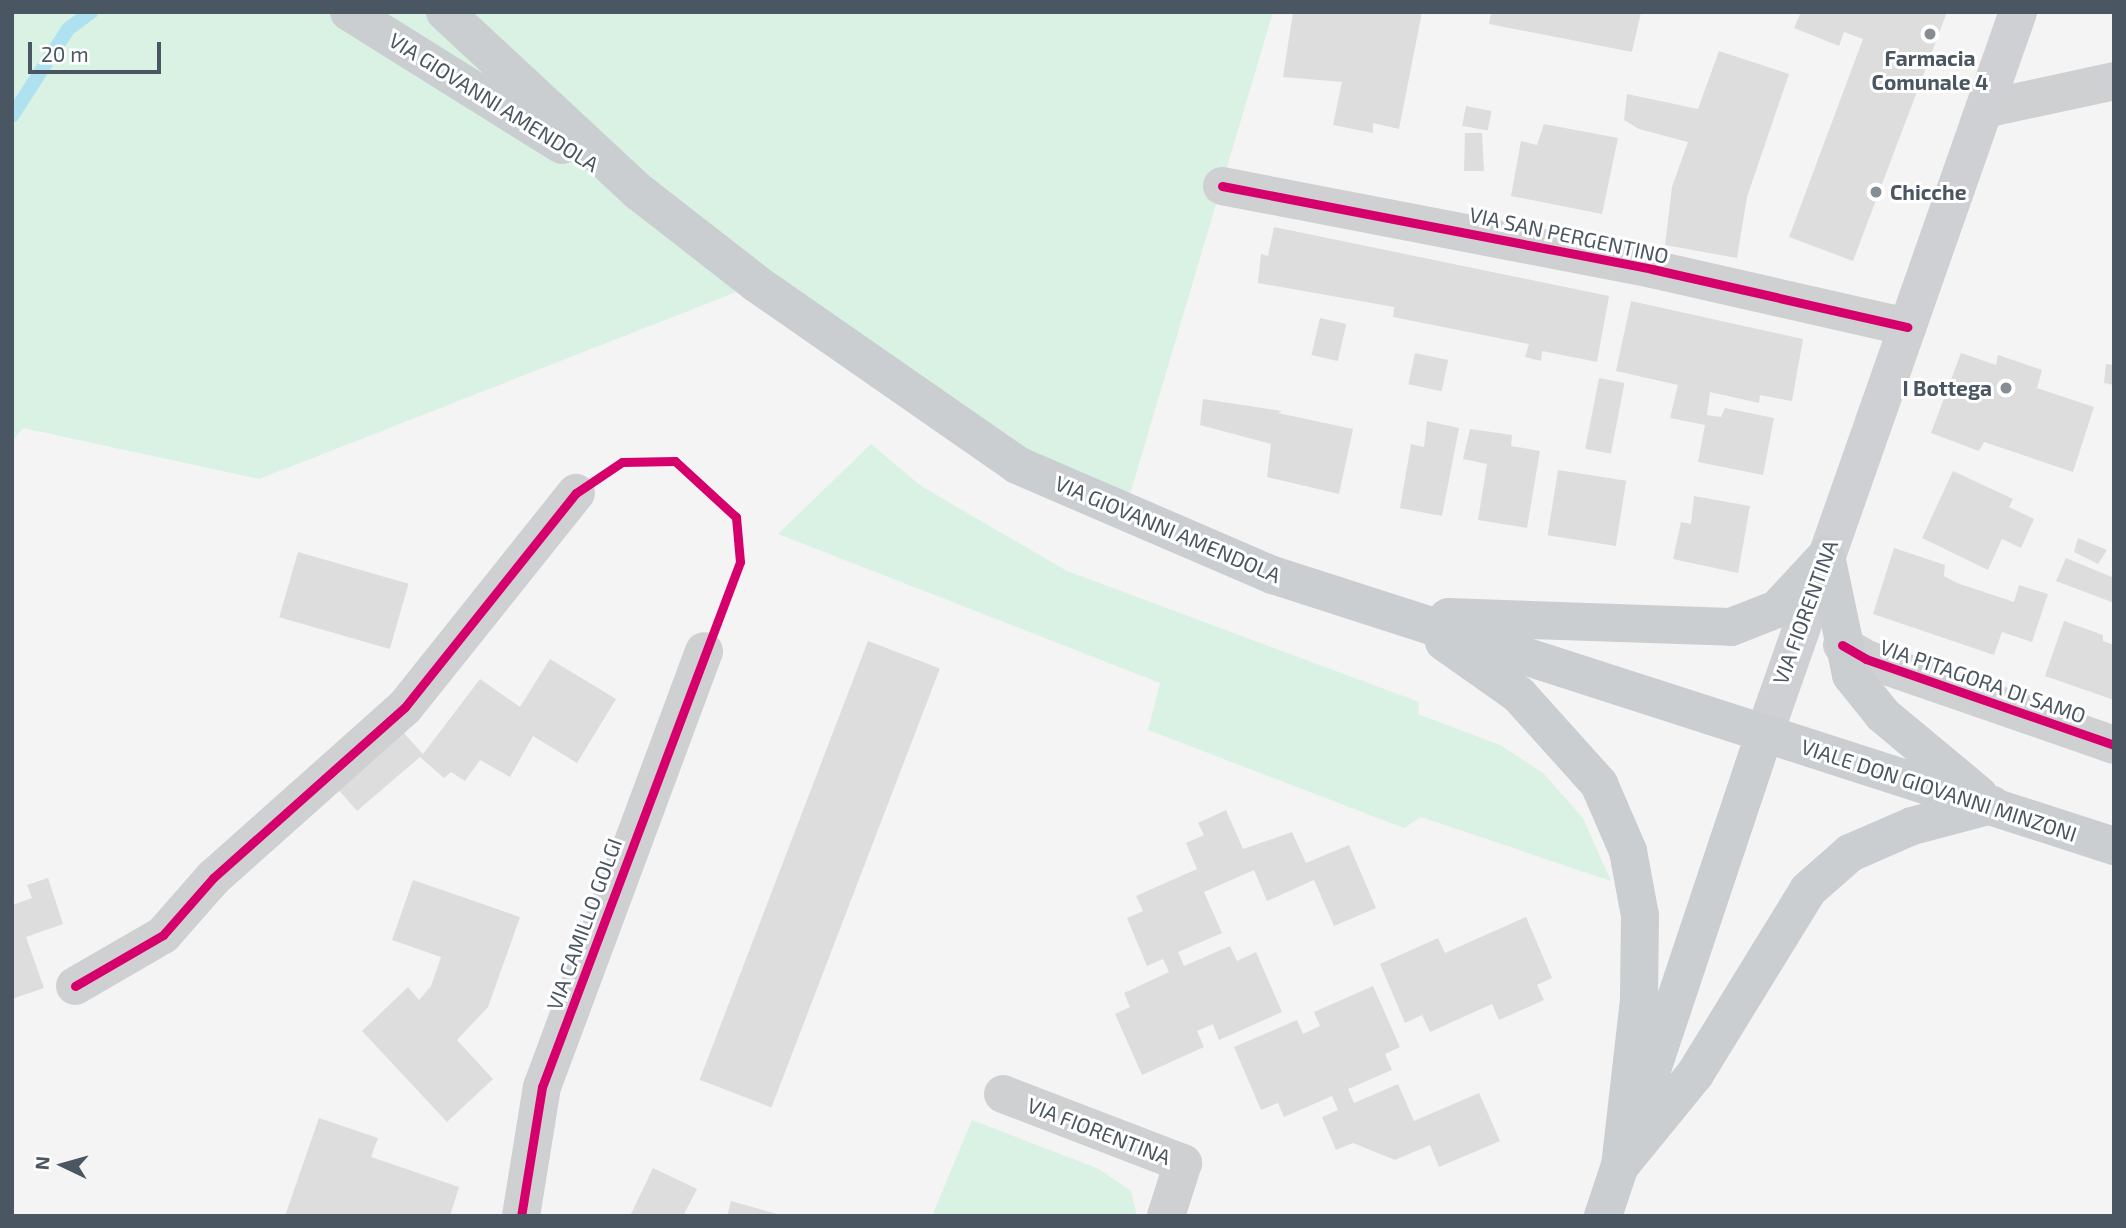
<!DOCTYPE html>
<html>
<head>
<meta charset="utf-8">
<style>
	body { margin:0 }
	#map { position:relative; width:2126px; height:1228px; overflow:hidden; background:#f4f4f4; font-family:"Exo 2",sans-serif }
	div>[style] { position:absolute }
	.green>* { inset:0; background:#d9f2e3 }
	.stream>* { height:14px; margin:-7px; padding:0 7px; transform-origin:7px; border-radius:7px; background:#aee2f0 }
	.building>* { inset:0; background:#ddddde; transform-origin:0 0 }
	.street>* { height:38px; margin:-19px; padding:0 19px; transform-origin:19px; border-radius:19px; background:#ced0d2 }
	.secondary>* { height:38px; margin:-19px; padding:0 19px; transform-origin:19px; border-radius:19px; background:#ced0d4 }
	.primary>* { height:38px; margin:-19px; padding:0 19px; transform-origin:19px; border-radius:19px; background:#caced1 }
	.cycleway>* { height:9px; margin:-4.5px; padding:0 4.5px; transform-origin:4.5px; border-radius:4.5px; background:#d6006c }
	.dots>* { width:19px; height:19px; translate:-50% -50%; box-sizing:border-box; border:4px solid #fff; border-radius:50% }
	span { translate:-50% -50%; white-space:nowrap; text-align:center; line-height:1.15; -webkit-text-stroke:6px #fff; paint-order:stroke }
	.poi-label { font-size:21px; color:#4a5661; font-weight:700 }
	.left { translate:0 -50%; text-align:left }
	.right { translate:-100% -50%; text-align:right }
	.street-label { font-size:21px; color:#4a5661 }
	.frame { position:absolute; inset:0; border:14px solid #4a5661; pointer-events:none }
	.north { position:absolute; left:28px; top:1130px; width:70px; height:70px; -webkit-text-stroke:5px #fff; paint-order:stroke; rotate:275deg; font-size:19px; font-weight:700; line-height:28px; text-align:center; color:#4a5661 }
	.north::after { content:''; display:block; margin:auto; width:24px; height:32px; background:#4a5661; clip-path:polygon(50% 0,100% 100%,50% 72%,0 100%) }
	.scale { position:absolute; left:28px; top:42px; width:133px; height:32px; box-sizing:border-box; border:4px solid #4a5661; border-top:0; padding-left:9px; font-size:21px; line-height:24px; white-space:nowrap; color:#4a5661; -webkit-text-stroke:5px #fff; paint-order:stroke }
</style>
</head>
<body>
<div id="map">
	<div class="green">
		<div style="clip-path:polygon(12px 12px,1273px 12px,1125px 511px,757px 284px,259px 479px,23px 428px,12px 442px)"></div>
		<div style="clip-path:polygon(871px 444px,921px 486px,1067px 571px,1419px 702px,1418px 714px,1500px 745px,1543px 773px,1583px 818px,1611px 881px,1421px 817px,1404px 828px,1148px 730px,1160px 683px,778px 534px)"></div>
		<div style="clip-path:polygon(972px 1120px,1099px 1169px,1131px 1191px,1137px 1216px,932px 1216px)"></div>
	</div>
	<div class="stream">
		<div style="left:12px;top:116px;width:103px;rotate:-57.2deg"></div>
		<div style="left:68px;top:29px;width:29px;rotate:-36deg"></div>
	</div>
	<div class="building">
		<div style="clip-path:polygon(1293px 12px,1422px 12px,1399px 129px,1373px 123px,1373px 133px,1333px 125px,1342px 82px,1283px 77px)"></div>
		<div style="clip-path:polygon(1491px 12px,1641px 12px,1632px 52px,1489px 24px)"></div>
		<div style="clip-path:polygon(1801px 12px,1947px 12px,1853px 261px,1789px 237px,1863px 39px,1844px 32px,1839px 46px,1794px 28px)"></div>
		<div style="clip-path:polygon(1719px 51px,1789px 74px,1747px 197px,1737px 258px,1665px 245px,1672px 187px,1688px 142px,1639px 129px,1624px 120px,1627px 94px,1698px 109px)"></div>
		<div style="left:1466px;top:106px;width:26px;height:20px;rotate:11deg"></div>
		<div style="clip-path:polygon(1544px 124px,1618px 138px,1602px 214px,1511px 196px,1521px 141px,1537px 145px)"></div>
		<div style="clip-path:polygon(1465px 133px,1482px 133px,1484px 171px,1464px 171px)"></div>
		<div style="clip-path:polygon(1274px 227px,1609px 296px,1597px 362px,1542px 351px,1541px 361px,1525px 357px,1529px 344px,1393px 317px,1394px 307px,1258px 283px,1261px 254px,1268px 256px)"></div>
		<div style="clip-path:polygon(1631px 301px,1803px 339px,1792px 401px,1760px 395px,1759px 403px,1710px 392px,1707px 415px,1721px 417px,1725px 408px,1774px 418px,1763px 475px,1698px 462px,1705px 425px,1670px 418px,1678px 385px,1616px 371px)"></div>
		<div style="left:1320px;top:318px;width:27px;height:38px;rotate:13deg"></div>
		<div style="left:1415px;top:353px;width:34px;height:32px;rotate:12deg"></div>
		<div style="clip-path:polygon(1961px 353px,1996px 365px,1998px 355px,2042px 370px,2037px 388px,2094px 407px,2073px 472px,1984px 442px,1979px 451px,1931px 433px)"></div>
		<div style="clip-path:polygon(2106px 364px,2114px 365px,2114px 385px,2104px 383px)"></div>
		<div style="left:1599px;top:378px;width:26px;height:72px;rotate:11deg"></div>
		<div style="clip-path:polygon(1203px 399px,1282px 411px,1278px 413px,1353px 429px,1339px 494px,1267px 477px,1271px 444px,1200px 425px)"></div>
		<div style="clip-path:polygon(1427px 421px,1459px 428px,1442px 516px,1400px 508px,1411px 444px,1424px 447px)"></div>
		<div style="clip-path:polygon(1470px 429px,1512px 435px,1511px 446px,1540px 451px,1527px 528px,1478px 520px,1487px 464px,1463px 459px)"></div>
		<div style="left:1558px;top:470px;width:69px;height:66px;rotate:9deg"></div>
		<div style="clip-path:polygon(1953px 471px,2013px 499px,2009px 507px,2034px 519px,2021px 548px,2002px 539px,1988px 570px,1922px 538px)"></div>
		<div style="clip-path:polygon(1694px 496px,1750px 506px,1738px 573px,1673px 559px,1681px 522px,1691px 524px)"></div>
		<div style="clip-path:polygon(2078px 538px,2107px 550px,2098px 564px,2074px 552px)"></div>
		<div style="clip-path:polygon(1894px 548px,1945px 565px,1944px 576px,1957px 583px,2014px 602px,2019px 585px,2048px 594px,2032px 642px,2002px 632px,1994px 655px,1873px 614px)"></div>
		<div style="left:298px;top:552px;width:115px;height:68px;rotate:16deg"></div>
		<div style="clip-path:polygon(2066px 558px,2114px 578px,2114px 603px,2056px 581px)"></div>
		<div style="clip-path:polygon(2064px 621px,2103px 635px,2103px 641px,2114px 645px,2114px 700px,2045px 676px)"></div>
		<div style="left:868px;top:641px;width:77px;height:470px;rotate:21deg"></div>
		<div style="clip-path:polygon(550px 659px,616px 699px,577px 763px,533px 736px,510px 777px,480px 760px,465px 781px,451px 772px,444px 778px,420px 757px,357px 811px,337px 788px,402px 731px,423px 754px,480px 679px,520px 707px)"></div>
		<div style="clip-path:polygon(1226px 810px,1243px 849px,1292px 832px,1306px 863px,1349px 845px,1376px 908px,1334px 926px,1314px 880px,1267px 901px,1254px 870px,1204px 892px,1222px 933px,1178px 952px,1184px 966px,1230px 946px,1237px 961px,1256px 952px,1282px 1012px,1219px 1040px,1213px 1024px,1197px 1031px,1204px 1047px,1142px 1075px,1115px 1014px,1130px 1007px,1124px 993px,1169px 972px,1163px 959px,1147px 966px,1127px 918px,1143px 911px,1136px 896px,1197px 869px,1186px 843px,1204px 835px,1198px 823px)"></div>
		<div style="clip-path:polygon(48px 878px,63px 924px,26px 937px,44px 988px,12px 999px,12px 905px,32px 898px,27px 885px)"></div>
		<div style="clip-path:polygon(413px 880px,520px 917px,488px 1007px,457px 1040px,493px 1079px,447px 1122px,362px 1031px,408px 987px,419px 1000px,431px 986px,441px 957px,392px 940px)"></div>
		<div style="clip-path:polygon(1526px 917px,1552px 978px,1537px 985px,1544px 1000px,1499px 1020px,1492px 1004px,1430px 1032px,1422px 1015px,1405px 1023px,1380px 964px,1438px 938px,1445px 953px)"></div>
		<div style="clip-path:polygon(1373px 986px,1400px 1047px,1385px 1054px,1392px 1070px,1348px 1089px,1354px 1103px,1398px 1084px,1414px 1121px,1479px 1093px,1500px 1141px,1439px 1167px,1430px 1145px,1395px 1160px,1353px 1143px,1336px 1150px,1322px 1117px,1338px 1110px,1332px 1096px,1284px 1117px,1278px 1103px,1261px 1110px,1234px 1047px,1297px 1020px,1303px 1034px,1320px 1026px,1314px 1012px)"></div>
		<div style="clip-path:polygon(319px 1118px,378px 1138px,371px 1157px,459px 1187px,450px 1216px,285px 1216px)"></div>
		<div style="clip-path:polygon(653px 1168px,697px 1189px,683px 1216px,630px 1216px)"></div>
		<div style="clip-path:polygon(731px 1201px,781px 1215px,781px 1216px,727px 1216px)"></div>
	</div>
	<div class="street">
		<div style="left:1985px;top:109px;width:132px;rotate:-12.2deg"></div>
		<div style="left:1222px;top:186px;width:438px;rotate:10.9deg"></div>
		<div style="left:1652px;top:269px;width:262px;rotate:12.8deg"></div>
		<div style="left:1842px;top:645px;width:28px;rotate:30deg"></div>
		<div style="left:1866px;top:659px;width:262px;rotate:19.1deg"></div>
		<div style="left:75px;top:986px;width:102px;rotate:-30.1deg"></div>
		<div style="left:163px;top:935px;width:76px;rotate:-48.7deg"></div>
		<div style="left:213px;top:878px;width:257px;rotate:-41.7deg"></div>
		<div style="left:405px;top:707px;width:274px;rotate:-51.4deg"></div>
		<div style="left:1003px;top:1094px;width:193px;rotate:21deg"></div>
		<div style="left:1183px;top:1163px;width:56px;rotate:107.8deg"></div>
		<div style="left:521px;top:1216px;width:131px;rotate:-80.8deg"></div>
		<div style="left:542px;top:1087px;width:465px;rotate:-69.6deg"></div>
	</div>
	<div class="secondary">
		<div style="left:1764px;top:735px;width:766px;rotate:-70.64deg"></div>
	</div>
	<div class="primary">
		<div style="left:349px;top:12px;width:251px;rotate:32deg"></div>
		<div style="left:445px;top:12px;width:265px;rotate:42.9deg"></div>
		<div style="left:639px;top:192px;width:150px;rotate:37.9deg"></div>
		<div style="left:757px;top:284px;width:317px;rotate:34.8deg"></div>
		<div style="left:1017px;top:465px;width:279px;rotate:23.3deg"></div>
		<div style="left:1273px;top:575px;width:884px;rotate:17.86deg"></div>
		<div style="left:1826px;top:556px;width:122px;rotate:78.1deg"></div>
		<div style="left:1851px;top:675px;width:51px;rotate:51.3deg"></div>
		<div style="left:1883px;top:715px;width:125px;rotate:39.8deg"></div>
		<div style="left:1448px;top:617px;width:283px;rotate:2deg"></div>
		<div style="left:1731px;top:627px;width:49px;rotate:-21.4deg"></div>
		<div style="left:1777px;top:609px;width:72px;rotate:-47.2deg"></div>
		<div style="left:1444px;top:642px;width:92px;rotate:35.2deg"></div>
		<div style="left:1519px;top:695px;width:120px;rotate:48deg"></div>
		<div style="left:1599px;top:784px;width:73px;rotate:66.6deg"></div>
		<div style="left:1628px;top:851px;width:66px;rotate:79.5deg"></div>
		<div style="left:1640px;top:916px;width:84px;rotate:90.7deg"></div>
		<div style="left:1639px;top:1000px;width:167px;rotate:96.5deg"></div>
		<div style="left:1620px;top:1166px;width:119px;rotate:-50.8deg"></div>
		<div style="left:1695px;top:1074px;width:216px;rotate:-58.4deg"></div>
		<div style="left:1808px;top:890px;width:56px;rotate:-41.4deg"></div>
		<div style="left:1850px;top:853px;width:68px;rotate:-23.5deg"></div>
		<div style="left:1912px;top:826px;width:83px;rotate:-14.7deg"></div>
		<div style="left:1603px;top:1216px;width:507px;rotate:-71.49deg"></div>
	</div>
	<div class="cycleway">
		<div style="left:1222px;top:186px;width:438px;rotate:10.9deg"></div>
		<div style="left:1652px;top:269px;width:262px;rotate:12.8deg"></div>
		<div style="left:1842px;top:645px;width:28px;rotate:30deg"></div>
		<div style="left:1866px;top:659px;width:262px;rotate:19.1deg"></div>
		<div style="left:75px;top:986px;width:102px;rotate:-30.1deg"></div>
		<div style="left:163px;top:935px;width:76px;rotate:-48.7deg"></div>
		<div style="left:213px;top:878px;width:257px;rotate:-41.7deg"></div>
		<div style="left:405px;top:707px;width:274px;rotate:-51.4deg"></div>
		<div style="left:576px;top:493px;width:55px;rotate:-34deg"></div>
		<div style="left:622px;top:462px;width:53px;rotate:-1.1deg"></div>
		<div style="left:675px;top:461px;width:83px;rotate:42.6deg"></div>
		<div style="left:736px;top:517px;width:45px;rotate:84.9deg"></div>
		<div style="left:740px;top:562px;width:561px;rotate:110.66deg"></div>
		<div style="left:542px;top:1087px;width:131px;rotate:99.2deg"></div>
	</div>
	<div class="dots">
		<div style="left:1930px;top:34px;background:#868d94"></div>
		<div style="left:1876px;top:192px;background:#868d94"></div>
		<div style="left:2006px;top:388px;background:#868d94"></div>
	</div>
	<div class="poi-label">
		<span style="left:1930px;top:70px">Farmacia<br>Comunale 4</span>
		<span class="left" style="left:1890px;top:192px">Chicche</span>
		<span class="right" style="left:1992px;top:388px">I Bottega</span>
	</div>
	<div class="street-label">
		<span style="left:494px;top:102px;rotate:32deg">VIA GIOVANNI AMENDOLA</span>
		<span style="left:1569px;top:235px;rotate:12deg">VIA SAN PERGENTINO</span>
		<span style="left:1168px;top:529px;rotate:23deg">VIA GIOVANNI AMENDOLA</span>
		<span style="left:1805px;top:612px;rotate:-70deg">VIA FIORENTINA</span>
		<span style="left:1983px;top:681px;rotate:19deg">VIA PITAGORA DI SAMO</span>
		<span style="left:1939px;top:790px;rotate:18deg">VIALE DON GIOVANNI MINZONI</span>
		<span style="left:584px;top:924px;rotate:-70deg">VIA CAMILLO GOLGI</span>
		<span style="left:1099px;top:1131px;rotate:21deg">VIA FIORENTINA</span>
	</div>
	<div class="frame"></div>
	<div class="north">N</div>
	<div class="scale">20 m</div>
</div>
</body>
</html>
